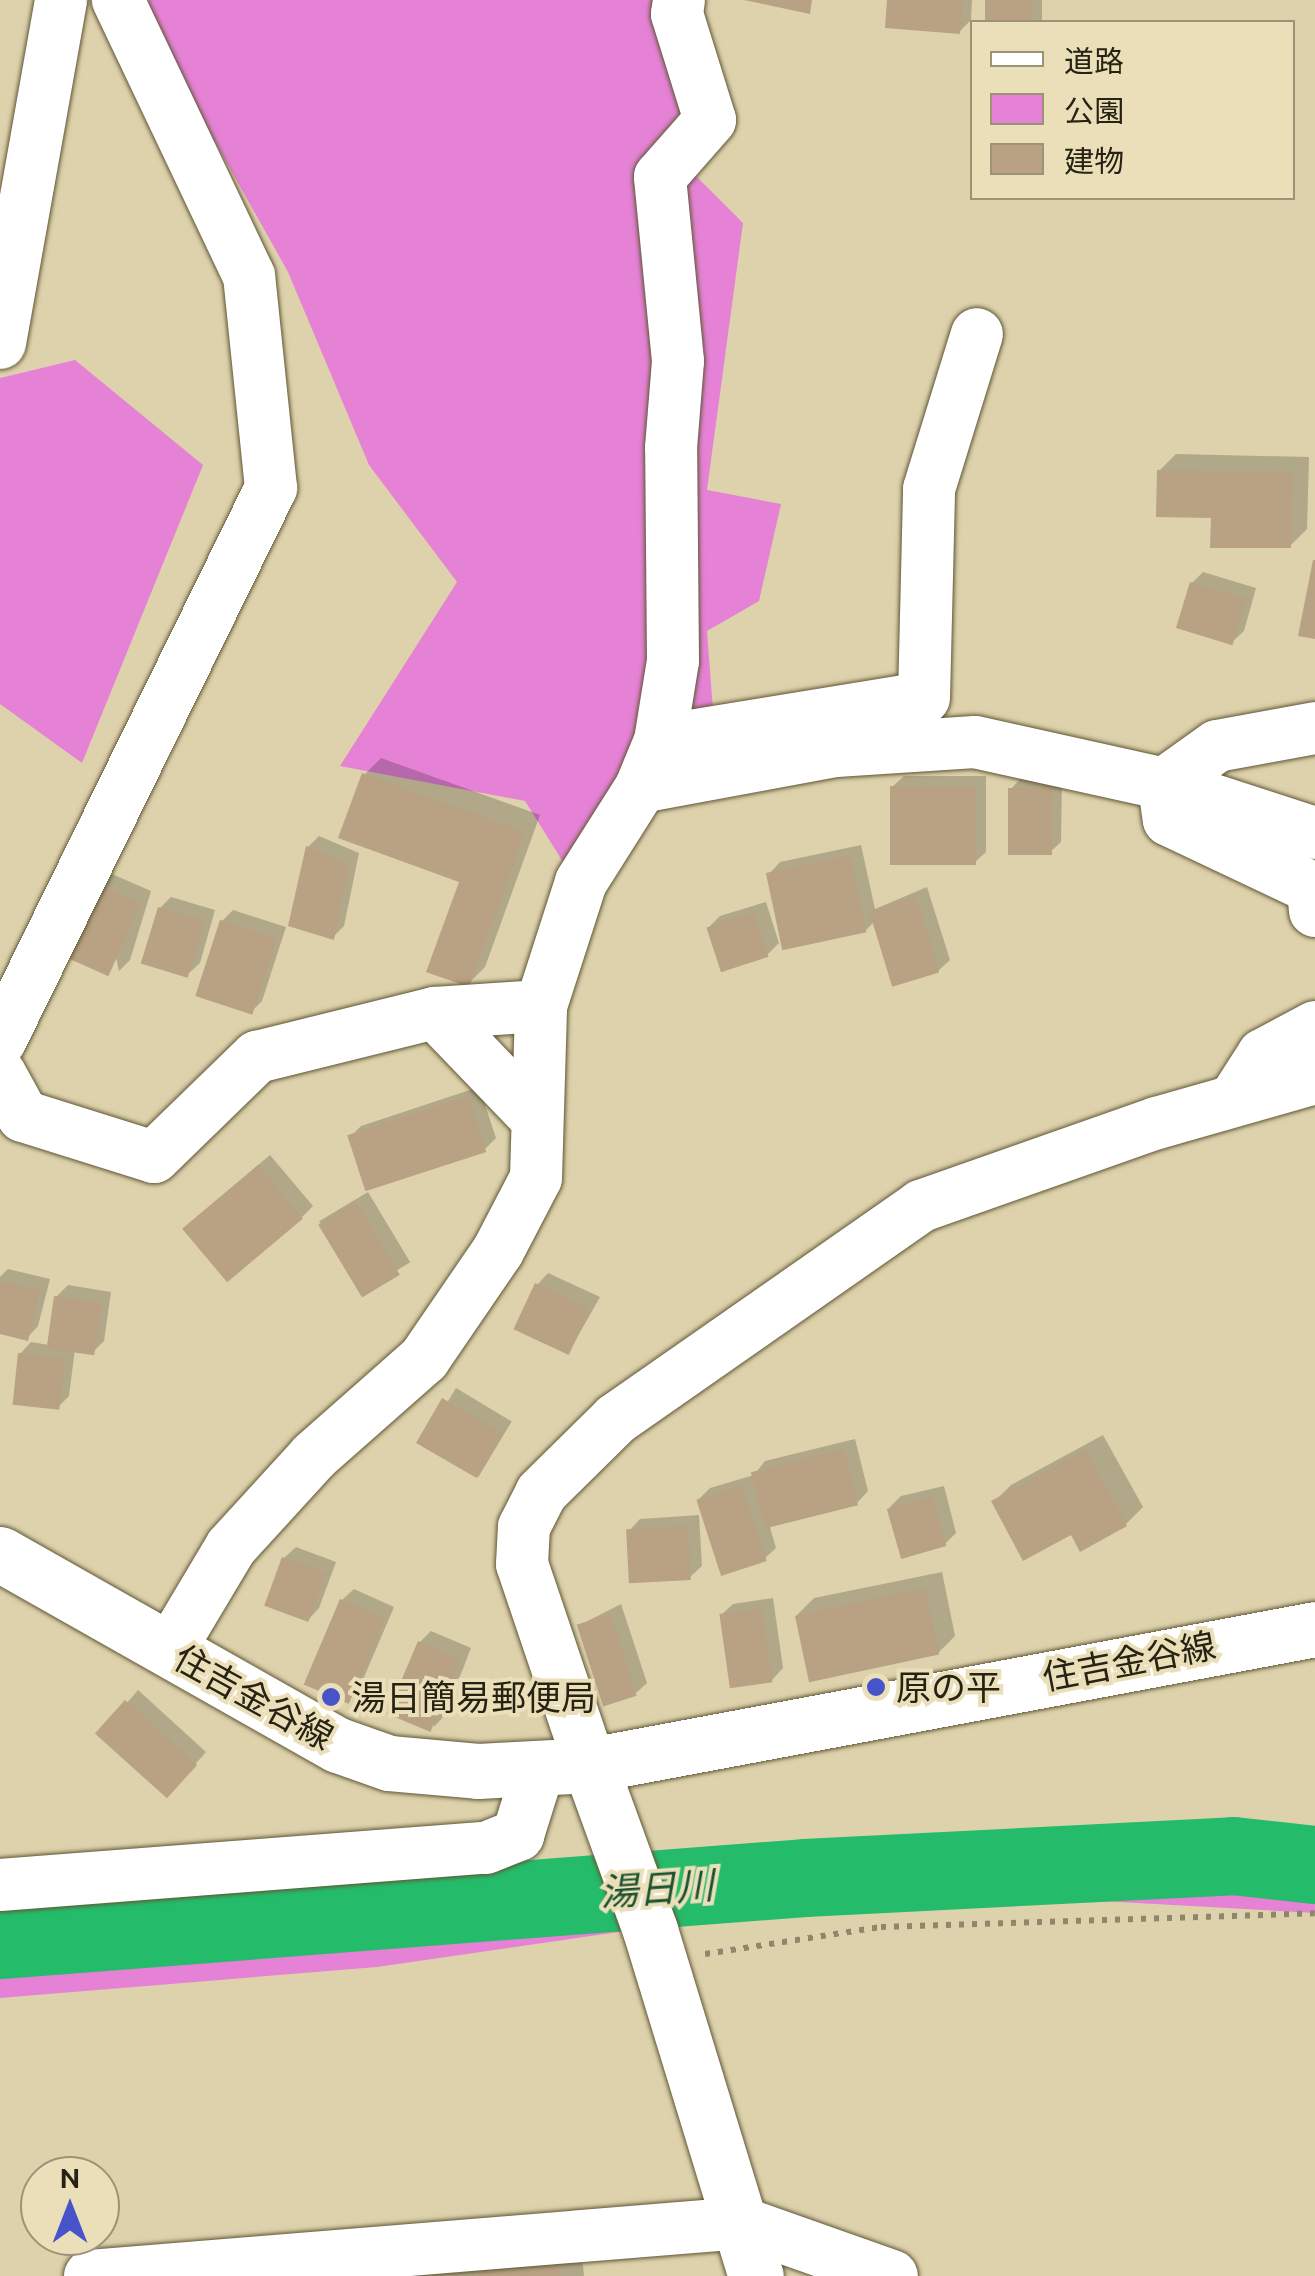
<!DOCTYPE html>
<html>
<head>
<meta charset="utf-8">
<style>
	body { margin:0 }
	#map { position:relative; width:1315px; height:2276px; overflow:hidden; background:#ddd2ac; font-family:Ubuntu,"Noto Sans JP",sans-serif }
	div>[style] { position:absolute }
	.green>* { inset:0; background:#e582d5 }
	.shadow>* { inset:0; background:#0003; transform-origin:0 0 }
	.river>* { height:78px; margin:-39px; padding:0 39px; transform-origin:39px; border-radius:39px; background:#24bc6a }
	.building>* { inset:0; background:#b9a183; transform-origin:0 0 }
	.path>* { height:6px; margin-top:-3px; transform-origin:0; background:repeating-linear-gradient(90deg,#8f876b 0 5px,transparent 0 13px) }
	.roads { filter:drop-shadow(0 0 2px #605635) drop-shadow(0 0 2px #605635) }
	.minor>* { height:52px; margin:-26px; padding:0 26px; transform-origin:26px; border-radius:26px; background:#fff }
	.major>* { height:55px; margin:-27.5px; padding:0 27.5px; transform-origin:27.5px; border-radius:27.5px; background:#fff }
	.dots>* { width:28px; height:28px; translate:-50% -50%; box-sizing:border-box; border:5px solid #eadfb9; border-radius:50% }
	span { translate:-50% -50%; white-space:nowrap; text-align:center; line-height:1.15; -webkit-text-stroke:8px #eadfb9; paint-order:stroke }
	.street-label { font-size:35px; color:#262214 }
	.poi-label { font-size:35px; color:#262214 }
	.left { translate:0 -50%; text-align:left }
	.water-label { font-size:38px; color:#1c5231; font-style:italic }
	.legend { position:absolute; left:970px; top:20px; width:325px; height:180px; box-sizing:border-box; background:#eadfb9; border:2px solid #9c9377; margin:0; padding:12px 18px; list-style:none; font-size:30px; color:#262214 }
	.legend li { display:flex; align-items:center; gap:20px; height:50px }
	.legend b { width:50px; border:2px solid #9c9377 }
	.north { position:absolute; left:20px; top:2156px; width:100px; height:100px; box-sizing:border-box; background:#eadfb9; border:2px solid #9c9377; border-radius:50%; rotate:0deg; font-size:28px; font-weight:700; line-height:40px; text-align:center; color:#262214 }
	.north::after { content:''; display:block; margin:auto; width:35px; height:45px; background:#4753c8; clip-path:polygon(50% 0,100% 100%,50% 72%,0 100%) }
</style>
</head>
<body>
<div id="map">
	<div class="green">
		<div style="clip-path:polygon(149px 0,660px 0,692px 172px,743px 223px,707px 490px,781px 504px,759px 601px,707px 631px,713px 710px,568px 870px,525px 801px,340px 766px,457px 582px,369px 465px,288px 272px,149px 24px)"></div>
		<div style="clip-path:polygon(75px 360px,203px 465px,82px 763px,0 704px,0 378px)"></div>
		<div style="clip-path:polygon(1216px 1826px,1315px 1837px,1315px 1913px,1083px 1900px,681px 1923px,377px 1967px,0 1998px,0 1902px,519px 1868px,724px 1863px,915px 1840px)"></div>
	</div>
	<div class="shadow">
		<div style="clip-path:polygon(890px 0,972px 0,971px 20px,959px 32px)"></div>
		<div style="left:987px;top:0;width:55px;height:22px"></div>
		<div style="clip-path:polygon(1176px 454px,1309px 457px,1307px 529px,1290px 546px,1214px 515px,1159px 471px)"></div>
		<div style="clip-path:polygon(1203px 572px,1256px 588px,1244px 631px,1232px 642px,1192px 583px)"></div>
		<div style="clip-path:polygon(381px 758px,540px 815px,485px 967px,468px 984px,463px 881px,364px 775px)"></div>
		<div style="clip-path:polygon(904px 776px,986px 776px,986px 852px,974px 863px,892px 787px)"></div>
		<div style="clip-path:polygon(1022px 777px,1062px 778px,1061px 842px,1049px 853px,1011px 789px)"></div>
		<div style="clip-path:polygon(319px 836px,359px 853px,344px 926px,333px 937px,308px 847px)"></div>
		<div style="clip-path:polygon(861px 845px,875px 909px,927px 887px,950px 960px,938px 971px,875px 921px,866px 930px,769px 874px,780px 862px)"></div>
		<div style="clip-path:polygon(112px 874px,151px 891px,130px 960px,119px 971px,100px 886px)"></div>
		<div style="clip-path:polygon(171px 897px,215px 910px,200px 963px,188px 974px,160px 908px)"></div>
		<div style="clip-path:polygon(766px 902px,779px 943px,767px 955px,708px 928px,720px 916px)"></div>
		<div style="clip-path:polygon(233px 910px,286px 927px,262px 1001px,251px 1012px,222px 921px)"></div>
		<div style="clip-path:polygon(479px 1087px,496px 1138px,484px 1150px,350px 1137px,361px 1126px)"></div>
		<div style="clip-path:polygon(270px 1155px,313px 1206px,302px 1217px,197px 1217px)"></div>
		<div style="left:368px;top:1192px;width:82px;height:57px;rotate:59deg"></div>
		<div style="clip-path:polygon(8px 1269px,50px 1279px,38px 1326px,27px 1338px,0 1332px,0 1277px)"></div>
		<div style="clip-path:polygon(548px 1273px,600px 1297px,569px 1352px,537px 1285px)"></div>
		<div style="clip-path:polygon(68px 1285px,111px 1292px,104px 1341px,93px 1352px,75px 1349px,69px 1396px,58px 1407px,20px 1354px,31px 1342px,49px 1345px,56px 1297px)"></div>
		<div style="left:456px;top:1388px;width:65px;height:65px;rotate:31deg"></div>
		<div style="clip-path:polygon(1103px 1435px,1143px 1507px,1126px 1524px,1072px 1531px,994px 1502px,1011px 1485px)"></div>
		<div style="clip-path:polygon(855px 1439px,868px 1491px,857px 1503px,769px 1524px,776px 1548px,764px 1559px,698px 1500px,710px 1488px,754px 1475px,765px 1461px)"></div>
		<div style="clip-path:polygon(944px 1486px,956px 1533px,945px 1544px,889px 1508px,901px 1496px)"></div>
		<div style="clip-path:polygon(699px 1515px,702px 1566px,690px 1577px,629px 1531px,640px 1519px)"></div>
		<div style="clip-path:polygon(296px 1547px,336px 1562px,319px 1608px,308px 1620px,284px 1558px)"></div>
		<div style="clip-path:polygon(942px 1572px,955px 1636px,938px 1653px,797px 1615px,814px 1598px)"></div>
		<div style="clip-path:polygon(354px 1589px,394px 1607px,359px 1689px,348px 1700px,342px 1600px)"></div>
		<div style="clip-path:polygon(773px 1598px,783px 1668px,772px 1680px,721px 1615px,733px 1604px)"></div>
		<div style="clip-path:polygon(621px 1604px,647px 1683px,635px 1694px,580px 1625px)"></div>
		<div style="clip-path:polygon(431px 1631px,471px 1648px,445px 1715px,434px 1727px,420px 1642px)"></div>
		<div style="clip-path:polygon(138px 1690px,206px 1752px,175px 1787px,100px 1735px)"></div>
		<div style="clip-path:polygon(581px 2245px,584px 2276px,227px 2276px)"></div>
	</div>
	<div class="river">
		<div style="left:0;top:1940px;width:807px;rotate:-4.4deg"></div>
		<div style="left:805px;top:1878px;width:429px;rotate:-2.9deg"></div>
		<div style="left:1233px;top:1856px;width:82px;rotate:6.3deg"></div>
	</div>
	<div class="building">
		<div style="clip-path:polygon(744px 0,812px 0,810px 14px)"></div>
		<div style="clip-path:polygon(887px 0,963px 0,960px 34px,885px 28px)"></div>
		<div style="left:985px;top:0;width:47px;height:22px"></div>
		<div style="clip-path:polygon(1157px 470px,1293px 473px,1291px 548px,1210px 548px,1211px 518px,1156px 517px)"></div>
		<div style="clip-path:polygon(1313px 560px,1315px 560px,1315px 639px,1298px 636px)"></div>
		<div style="left:1190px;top:582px;width:59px;height:48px;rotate:17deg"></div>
		<div style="clip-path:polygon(362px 773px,525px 832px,469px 987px,426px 972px,459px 882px,338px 838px)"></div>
		<div style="left:890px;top:786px;width:86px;height:79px"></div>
		<div style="left:1008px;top:788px;width:44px;height:67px"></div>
		<div style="clip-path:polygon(306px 846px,349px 864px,334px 940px,288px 926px)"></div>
		<div style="left:850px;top:855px;width:79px;height:86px;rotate:78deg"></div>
		<div style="left:98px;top:884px;width:47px;height:80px;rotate:24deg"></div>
		<div style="left:916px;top:897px;width:79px;height:49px;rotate:73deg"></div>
		<div style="left:158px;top:907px;width:49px;height:59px;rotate:17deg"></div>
		<div style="left:754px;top:912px;width:47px;height:50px;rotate:72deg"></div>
		<div style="left:220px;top:920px;width:60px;height:80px;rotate:18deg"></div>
		<div style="left:468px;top:1096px;width:59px;height:127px;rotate:72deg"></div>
		<div style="left:258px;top:1165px;width:70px;height:99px;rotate:50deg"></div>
		<div style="left:356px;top:1202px;width:85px;height:44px;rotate:59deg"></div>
		<div style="clip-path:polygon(0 1281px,40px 1290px,28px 1341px,0 1334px)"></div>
		<div style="left:535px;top:1283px;width:61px;height:51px;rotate:25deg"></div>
		<div style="left:54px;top:1296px;width:48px;height:53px;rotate:8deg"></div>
		<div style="left:18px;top:1353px;width:47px;height:52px;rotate:6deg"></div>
		<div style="left:442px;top:1398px;width:70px;height:52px;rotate:30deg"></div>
		<div style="left:844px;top:1449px;width:58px;height:96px;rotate:76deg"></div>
		<div style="clip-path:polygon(1086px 1450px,1127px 1526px,1080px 1552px,1071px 1535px,1023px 1561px,991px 1501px)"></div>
		<div style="left:742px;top:1485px;width:80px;height:48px;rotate:72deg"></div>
		<div style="left:932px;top:1496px;width:52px;height:47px;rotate:74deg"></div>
		<div style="left:688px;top:1526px;width:54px;height:62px;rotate:87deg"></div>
		<div style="left:282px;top:1557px;width:47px;height:52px;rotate:20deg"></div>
		<div style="left:925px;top:1588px;width:68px;height:133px;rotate:78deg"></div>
		<div style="left:340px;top:1599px;width:49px;height:93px;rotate:23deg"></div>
		<div style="left:762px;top:1608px;width:75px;height:43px;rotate:82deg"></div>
		<div style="left:610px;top:1614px;width:86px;height:35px;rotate:72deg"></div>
		<div style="left:418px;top:1641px;width:47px;height:79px;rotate:23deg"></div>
		<div style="left:125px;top:1700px;width:97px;height:45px;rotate:42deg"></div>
		<div style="clip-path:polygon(559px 2266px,560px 2276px,478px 2276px,478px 2273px)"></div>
	</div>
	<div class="path">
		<div style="left:705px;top:1954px;width:178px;rotate:-8.7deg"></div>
		<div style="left:881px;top:1927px;width:434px;rotate:-1.8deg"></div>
	</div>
	<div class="roads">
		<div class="minor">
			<div style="left:0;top:343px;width:348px;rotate:-79.9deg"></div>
			<div style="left:660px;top:741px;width:267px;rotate:-9.3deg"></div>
			<div style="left:924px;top:698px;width:209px;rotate:-88.6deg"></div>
			<div style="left:929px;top:489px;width:162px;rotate:-72.8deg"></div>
			<div style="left:1164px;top:784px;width:65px;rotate:-35.6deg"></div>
			<div style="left:1217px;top:746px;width:100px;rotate:-10.4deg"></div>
			<div style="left:1164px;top:786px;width:34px;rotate:82deg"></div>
			<div style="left:1169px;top:820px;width:159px;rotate:25.3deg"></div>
			<div style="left:1313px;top:888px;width:23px;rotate:85deg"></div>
			<div style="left:641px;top:787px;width:198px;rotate:-10.5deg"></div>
			<div style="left:836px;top:751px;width:139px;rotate:-3.7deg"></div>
			<div style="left:975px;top:742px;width:194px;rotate:12.5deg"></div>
			<div style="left:1164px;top:784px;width:159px;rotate:18deg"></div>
			<div style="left:435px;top:1013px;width:146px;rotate:46.1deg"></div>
			<div style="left:0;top:1041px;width:616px;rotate:-63.89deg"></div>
			<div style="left:271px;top:488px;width:213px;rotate:-95.9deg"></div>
			<div style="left:249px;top:276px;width:306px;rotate:-115.4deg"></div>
			<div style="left:0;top:1074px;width:48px;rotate:61.3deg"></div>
			<div style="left:23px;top:1116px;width:137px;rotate:17.4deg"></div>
			<div style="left:154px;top:1157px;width:144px;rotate:-44.2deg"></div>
			<div style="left:257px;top:1057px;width:183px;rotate:-13.9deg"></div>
			<div style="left:435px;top:1013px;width:106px;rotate:-3.8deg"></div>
			<div style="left:1236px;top:1097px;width:50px;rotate:-57.3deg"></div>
			<div style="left:1263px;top:1055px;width:59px;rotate:-28.3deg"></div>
			<div style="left:169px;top:1651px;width:121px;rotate:-59.2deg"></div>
			<div style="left:231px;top:1547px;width:123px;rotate:-47.6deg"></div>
			<div style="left:314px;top:1456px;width:147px;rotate:-41.4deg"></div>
			<div style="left:424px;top:1359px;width:131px;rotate:-55.6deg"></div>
			<div style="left:498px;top:1251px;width:82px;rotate:-62.5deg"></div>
			<div style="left:536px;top:1178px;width:172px;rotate:-88.3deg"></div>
			<div style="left:541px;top:1006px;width:130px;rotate:-72.1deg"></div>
			<div style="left:581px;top:882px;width:112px;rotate:-57.7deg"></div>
			<div style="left:641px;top:787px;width:50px;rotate:-67.6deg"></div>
			<div style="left:660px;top:741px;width:81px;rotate:-80.8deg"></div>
			<div style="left:673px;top:661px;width:213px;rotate:-90.5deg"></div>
			<div style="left:671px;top:448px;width:87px;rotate:-85.4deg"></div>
			<div style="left:678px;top:361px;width:185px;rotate:-95.6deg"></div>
			<div style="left:660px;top:177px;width:76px;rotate:-48.7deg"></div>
			<div style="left:710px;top:120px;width:111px;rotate:-107.3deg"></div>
			<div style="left:677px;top:14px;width:14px;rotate:-82deg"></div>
			<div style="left:590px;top:1765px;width:212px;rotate:-108.7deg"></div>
			<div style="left:522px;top:1564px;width:37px;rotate:-87deg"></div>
			<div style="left:524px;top:1527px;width:38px;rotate:-63deg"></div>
			<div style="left:541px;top:1493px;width:105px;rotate:-44.6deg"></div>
			<div style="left:616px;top:1419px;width:372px;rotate:-34.9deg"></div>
			<div style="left:921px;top:1206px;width:250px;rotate:-19.4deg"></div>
			<div style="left:1157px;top:1123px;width:164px;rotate:-15.9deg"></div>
			<div style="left:0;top:1885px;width:487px;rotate:-4.4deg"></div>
			<div style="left:486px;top:1848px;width:35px;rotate:-22deg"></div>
			<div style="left:518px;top:1835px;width:70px;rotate:-72.6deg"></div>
			<div style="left:90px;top:2276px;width:654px;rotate:-4.65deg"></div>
			<div style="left:742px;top:2223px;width:159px;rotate:19.5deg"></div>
		</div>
		<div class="major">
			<div style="left:0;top:1554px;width:388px;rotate:29.5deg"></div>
			<div style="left:338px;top:1745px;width:54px;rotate:19.4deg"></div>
			<div style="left:389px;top:1763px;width:89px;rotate:5.1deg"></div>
			<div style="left:478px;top:1771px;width:112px;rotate:-3.1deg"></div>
			<div style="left:590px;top:1765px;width:738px;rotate:-10.62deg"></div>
			<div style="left:590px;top:1765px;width:176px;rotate:70deg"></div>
			<div style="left:650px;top:1930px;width:362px;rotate:73deg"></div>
		</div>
	</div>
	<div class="dots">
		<div style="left:876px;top:1687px;background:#4753c8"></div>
		<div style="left:331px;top:1697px;background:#4753c8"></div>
	</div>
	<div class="street-label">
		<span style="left:1129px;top:1661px;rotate:-11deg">住吉金谷線</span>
		<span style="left:254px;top:1697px;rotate:29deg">住吉金谷線</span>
	</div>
	<div class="poi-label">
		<span class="left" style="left:896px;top:1687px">原の平</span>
		<span class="left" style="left:351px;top:1697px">湯日簡易郵便局</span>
	</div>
	<div class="water-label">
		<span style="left:657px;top:1889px;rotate:-4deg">湯日川</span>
	</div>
	<ul class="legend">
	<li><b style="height:12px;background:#fff"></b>道路</li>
	<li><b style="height:28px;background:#e582d5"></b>公園</li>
	<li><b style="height:28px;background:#b9a183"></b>建物</li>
	</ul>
	<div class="north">N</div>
</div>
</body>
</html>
